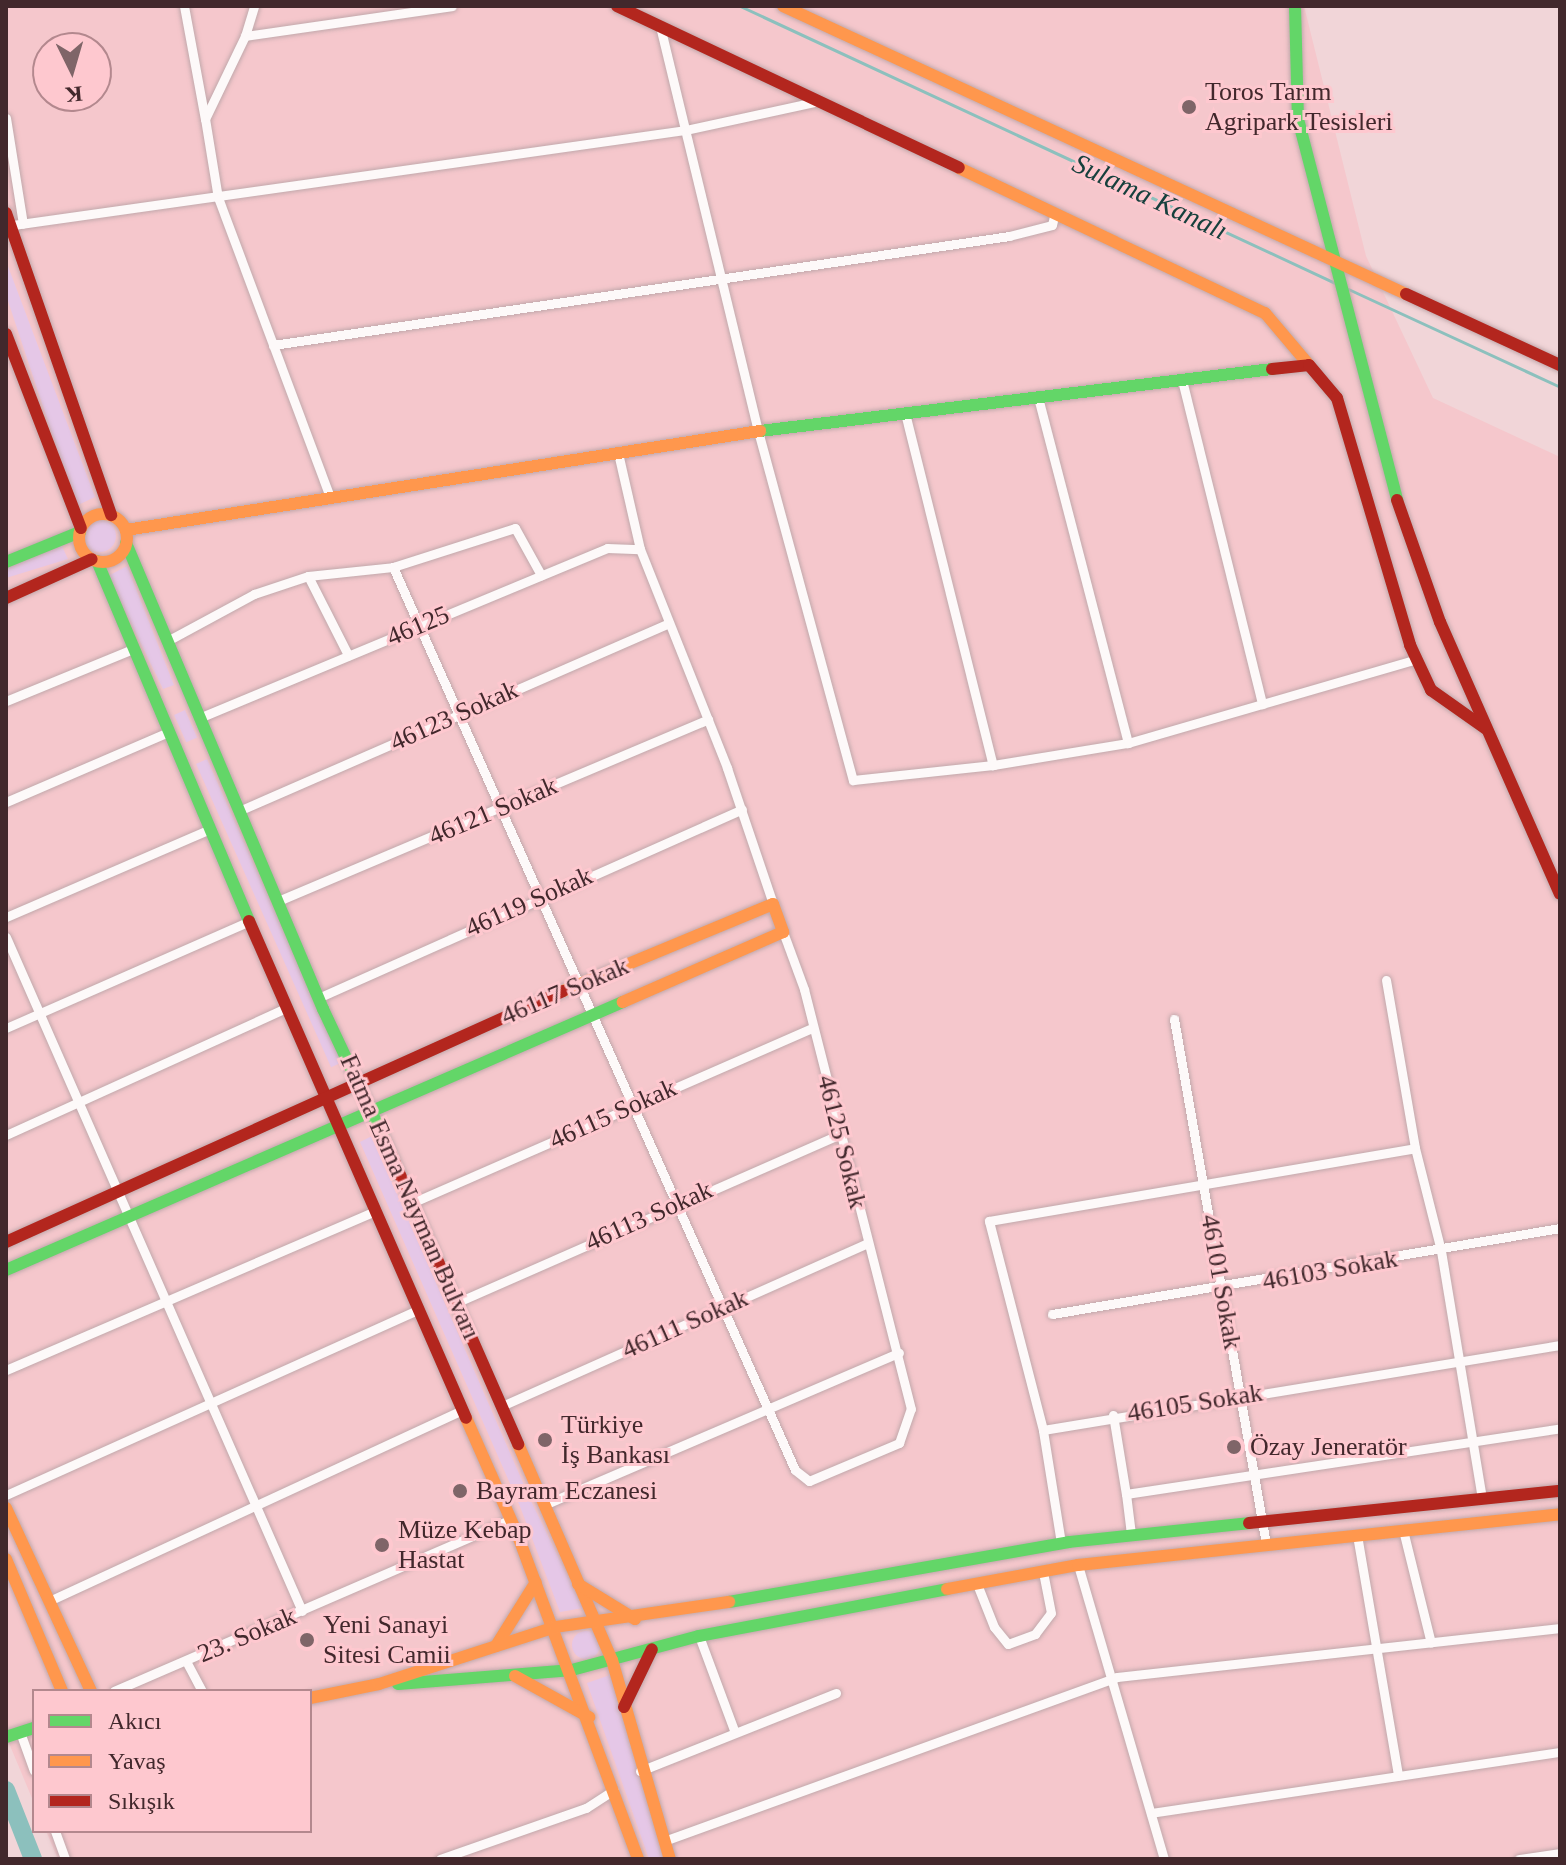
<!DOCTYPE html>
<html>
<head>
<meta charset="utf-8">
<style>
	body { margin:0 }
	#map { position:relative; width:1566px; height:1865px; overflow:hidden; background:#f1d5d8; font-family:"Times New Roman",serif }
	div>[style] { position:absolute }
	.built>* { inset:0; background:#f5c7cc }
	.green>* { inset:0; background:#e5c7e7; transform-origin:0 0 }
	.round { border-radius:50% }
	.stream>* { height:3px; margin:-1.5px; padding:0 1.5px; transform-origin:1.5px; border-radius:1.5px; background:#8cc0bd }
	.river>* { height:18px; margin:-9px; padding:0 9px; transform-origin:9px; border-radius:9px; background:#8cc0bd }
	.roads { filter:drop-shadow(0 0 2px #c1a8ab) drop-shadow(0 0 2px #c1a8ab) }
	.street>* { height:9px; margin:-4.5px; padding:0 4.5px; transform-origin:4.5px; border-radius:4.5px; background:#fdf9f9 }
	.fast>* { height:12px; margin:-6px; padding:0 6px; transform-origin:6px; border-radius:6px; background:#63d668 }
	.slow>* { height:12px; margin:-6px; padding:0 6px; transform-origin:6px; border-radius:6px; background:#ff974d }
	.slow>.ring { margin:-6px; padding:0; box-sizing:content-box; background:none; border:12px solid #ff974d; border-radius:50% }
	.jam>* { height:12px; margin:-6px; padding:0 6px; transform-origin:6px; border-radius:6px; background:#b3261e }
	.dots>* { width:22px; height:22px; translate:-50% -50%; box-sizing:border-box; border:4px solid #fec8cf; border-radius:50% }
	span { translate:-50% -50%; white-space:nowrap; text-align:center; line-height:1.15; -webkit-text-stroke:6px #fec8cf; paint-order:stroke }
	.poi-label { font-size:26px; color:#42282c }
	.left { translate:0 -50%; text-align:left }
	.street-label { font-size:26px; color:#42282c }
	.water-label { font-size:28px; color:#17403d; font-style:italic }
	.frame { position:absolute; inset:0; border:8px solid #42282c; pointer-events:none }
	.legend { position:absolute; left:32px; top:1689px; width:280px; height:144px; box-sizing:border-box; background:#fec8cf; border:2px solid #b3888e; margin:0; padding:10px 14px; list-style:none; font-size:24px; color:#42282c }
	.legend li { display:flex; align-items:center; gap:16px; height:40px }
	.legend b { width:40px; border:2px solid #b3888e }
	.north { position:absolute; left:32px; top:32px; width:80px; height:80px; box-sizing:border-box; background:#fec8cf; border:2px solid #b3888e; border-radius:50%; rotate:175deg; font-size:22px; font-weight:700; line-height:32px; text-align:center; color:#42282c }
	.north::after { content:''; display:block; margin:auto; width:28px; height:36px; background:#7f6568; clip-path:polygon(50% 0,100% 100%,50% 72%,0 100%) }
</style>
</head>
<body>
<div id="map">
	<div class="built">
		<div style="clip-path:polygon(evenodd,6px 6px,1304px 6px,1366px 256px,1433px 398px,1560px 457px,1560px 1859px,58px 1859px,46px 1831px,310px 1831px,310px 1691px,34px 1691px,34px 1803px,6px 1736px,6px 6px,48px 48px,96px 48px,96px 96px,48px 96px,48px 48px)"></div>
	</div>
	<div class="green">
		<div style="clip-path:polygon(6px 261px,95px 497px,76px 506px,6px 295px)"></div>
		<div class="round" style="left:84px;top:520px;width:32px;height:32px"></div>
		<div style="clip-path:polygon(60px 542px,68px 559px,6px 578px,6px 569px)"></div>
		<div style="clip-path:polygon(127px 566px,174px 685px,163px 689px,108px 576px)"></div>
		<div style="left:185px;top:710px;width:30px;height:12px;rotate:66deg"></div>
		<div style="left:207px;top:759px;width:332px;height:12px;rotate:66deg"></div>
		<div style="clip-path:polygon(372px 1136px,531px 1501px,583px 1608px,560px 1612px,519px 1504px,360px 1142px)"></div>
		<div class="round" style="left:572px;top:1631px;width:28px;height:28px"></div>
		<div style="clip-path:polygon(610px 1675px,663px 1859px,649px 1859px,587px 1683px)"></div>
	</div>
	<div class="stream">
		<div style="left:740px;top:6px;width:656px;rotate:24.96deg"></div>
		<div style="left:1346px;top:288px;width:236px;rotate:24.8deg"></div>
	</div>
	<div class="river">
		<div style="left:6px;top:1790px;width:74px;rotate:68.6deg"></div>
	</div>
	<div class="roads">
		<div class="street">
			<div style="left:184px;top:6px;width:115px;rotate:79.5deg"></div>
			<div style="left:660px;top:26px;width:417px;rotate:76.4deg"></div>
			<div style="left:758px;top:431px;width:362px;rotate:74.8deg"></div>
			<div style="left:853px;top:780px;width:141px;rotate:-6.1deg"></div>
			<div style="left:245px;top:36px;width:31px;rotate:-73deg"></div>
			<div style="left:6px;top:118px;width:107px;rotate:80.9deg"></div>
			<div style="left:6px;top:226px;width:687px;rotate:-8.04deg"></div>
			<div style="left:686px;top:130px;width:136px;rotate:-12.3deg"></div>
			<div style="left:273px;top:345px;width:744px;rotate:-8.42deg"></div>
			<div style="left:1009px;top:236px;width:44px;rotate:-14.3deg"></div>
			<div style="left:1052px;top:225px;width:13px;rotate:-77deg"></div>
			<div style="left:1182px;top:380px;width:334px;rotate:76.1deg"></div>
			<div style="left:905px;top:413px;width:363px;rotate:76deg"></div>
			<div style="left:993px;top:765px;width:137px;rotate:-9.3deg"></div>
			<div style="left:1128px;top:743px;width:358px;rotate:-104.6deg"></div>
			<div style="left:618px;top:453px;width:98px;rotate:77.1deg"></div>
			<div style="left:640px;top:549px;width:236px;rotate:68.3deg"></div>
			<div style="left:727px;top:768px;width:144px;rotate:71.3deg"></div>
			<div style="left:330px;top:497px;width:319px;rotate:-110.5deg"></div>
			<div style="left:218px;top:198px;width:80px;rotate:-99.3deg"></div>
			<div style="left:205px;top:119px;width:92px;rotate:-64.3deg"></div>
			<div style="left:245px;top:36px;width:209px;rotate:-8.2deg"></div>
			<div style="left:393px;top:567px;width:128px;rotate:-17.7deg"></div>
			<div style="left:515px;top:528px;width:54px;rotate:61deg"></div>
			<div style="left:308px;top:576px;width:89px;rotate:63.1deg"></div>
			<div style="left:169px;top:640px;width:97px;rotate:-28.4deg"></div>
			<div style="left:254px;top:594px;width:57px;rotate:-18.4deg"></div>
			<div style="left:308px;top:576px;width:85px;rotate:-6deg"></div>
			<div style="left:393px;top:567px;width:988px;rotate:66deg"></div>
			<div style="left:795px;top:1470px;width:18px;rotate:38deg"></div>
			<div style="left:809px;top:1481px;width:98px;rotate:-22.9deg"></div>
			<div style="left:899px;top:1443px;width:36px;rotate:-71deg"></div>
			<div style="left:911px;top:1409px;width:433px;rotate:-104.3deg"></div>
			<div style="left:804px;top:989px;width:61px;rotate:-110.2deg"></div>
			<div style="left:6px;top:701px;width:137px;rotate:-22.3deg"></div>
			<div style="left:199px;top:718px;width:442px;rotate:-22.6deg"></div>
			<div style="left:607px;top:548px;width:33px;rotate:2deg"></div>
			<div style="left:1128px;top:743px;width:301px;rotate:-16.2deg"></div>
			<div style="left:6px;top:802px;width:174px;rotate:-23.3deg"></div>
			<div style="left:241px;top:810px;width:467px;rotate:-23.6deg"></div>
			<div style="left:278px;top:901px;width:467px;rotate:-22.9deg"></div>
			<div style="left:6px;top:917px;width:220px;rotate:-23.3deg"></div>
			<div style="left:6px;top:937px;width:736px;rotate:66.29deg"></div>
			<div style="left:1386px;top:980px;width:170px;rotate:80.2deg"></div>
			<div style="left:1415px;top:1148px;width:106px;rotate:75.8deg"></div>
			<div style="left:1441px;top:1251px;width:250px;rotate:80.6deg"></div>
			<div style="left:318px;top:998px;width:464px;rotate:-24deg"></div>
			<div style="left:1174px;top:1019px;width:533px;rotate:80.06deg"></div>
			<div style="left:6px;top:1028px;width:264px;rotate:-23.7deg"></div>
			<div style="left:6px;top:1135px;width:307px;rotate:-24.4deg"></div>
			<div style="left:414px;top:1202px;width:434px;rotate:-23.6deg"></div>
			<div style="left:458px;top:1302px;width:418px;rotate:-23.7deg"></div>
			<div style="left:1052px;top:1314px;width:515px;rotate:-9.61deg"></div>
			<div style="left:6px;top:1370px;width:403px;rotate:-23.3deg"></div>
			<div style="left:504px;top:1405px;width:396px;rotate:-24deg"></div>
			<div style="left:1113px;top:1415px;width:80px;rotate:80.7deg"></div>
			<div style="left:1043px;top:1430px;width:216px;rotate:-104.5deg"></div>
			<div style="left:989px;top:1221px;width:432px;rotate:-9.7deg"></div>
			<div style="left:6px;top:1495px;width:452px;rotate:-24.2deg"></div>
			<div style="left:546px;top:1504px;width:384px;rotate:-23.2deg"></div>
			<div style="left:1403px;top:1530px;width:116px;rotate:76.1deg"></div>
			<div style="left:1131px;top:1534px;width:40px;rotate:-97.1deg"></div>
			<div style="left:1126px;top:1494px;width:439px;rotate:-8.6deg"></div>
			<div style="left:1357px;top:1535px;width:244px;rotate:80.3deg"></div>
			<div style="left:1061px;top:1543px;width:114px;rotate:-99.1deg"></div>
			<div style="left:1043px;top:1430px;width:524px;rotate:-9.34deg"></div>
			<div style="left:1078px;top:1565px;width:306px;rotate:73.7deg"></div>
			<div style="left:977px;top:1584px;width:46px;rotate:68.4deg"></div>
			<div style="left:994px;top:1627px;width:22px;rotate:51deg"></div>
			<div style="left:1008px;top:1644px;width:29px;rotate:-20deg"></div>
			<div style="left:1035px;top:1634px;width:26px;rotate:-53deg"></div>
			<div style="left:1051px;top:1613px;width:42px;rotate:-101deg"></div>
			<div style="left:49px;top:1601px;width:455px;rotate:-24.8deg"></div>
			<div style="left:699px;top:1636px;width:103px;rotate:69.6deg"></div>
			<div style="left:186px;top:1661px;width:34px;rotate:62deg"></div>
			<div style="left:114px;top:1691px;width:433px;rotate:-23.4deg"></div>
			<div style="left:20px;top:1732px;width:41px;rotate:70.3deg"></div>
			<div style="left:640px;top:1771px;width:211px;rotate:-21.7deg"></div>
			<div style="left:1151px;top:1813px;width:414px;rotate:-8.5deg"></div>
			<div style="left:55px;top:1831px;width:30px;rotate:70deg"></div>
			<div style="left:664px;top:1841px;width:482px;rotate:-19.9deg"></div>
			<div style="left:1117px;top:1677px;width:446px;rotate:-6.3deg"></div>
			<div style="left:440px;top:1859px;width:155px;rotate:-19.3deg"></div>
			<div style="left:586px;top:1808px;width:33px;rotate:-33deg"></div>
			<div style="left:1519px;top:1859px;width:41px;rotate:-8.3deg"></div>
		</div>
		<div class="fast">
			<div style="left:1295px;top:6px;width:113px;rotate:88.5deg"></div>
			<div style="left:1298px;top:119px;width:394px;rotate:75.4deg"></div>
			<div style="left:760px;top:431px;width:516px;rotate:-6.9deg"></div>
			<div style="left:126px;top:543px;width:506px;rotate:67.08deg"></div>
			<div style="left:323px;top:1009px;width:148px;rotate:64.8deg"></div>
			<div style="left:97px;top:561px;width:391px;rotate:67.1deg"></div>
			<div style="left:6px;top:562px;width:80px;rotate:-22.1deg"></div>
			<div style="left:6px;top:1270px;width:673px;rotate:-23.48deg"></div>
			<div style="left:729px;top:1602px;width:345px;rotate:-10deg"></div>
			<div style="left:1069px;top:1542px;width:181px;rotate:-6deg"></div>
			<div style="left:398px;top:1684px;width:175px;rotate:-4.6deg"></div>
			<div style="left:572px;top:1670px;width:131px;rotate:-15deg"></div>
			<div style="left:699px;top:1636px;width:252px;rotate:-10.7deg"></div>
			<div style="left:6px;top:1737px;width:29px;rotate:-18deg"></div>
		</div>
		<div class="slow">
			<div style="left:783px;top:6px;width:686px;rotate:24.81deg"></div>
			<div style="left:959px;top:168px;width:339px;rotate:25.4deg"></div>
			<div style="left:1265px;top:313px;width:68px;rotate:49.8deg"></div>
			<div class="ring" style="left:79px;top:514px;width:36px;height:36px"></div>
			<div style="left:126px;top:530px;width:642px;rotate:-8.88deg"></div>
			<div style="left:563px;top:991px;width:227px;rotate:-22.5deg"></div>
			<div style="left:773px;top:904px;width:30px;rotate:70deg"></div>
			<div style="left:783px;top:932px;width:175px;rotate:156.4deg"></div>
			<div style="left:466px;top:1418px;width:129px;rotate:66.2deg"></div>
			<div style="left:518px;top:1536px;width:345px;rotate:69.6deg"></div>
			<div style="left:518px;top:1444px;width:236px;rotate:66.5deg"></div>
			<div style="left:612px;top:1660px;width:207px;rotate:73.8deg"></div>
			<div style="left:6px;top:1508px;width:202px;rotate:65.1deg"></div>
			<div style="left:6px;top:1559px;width:143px;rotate:67deg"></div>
			<div style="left:578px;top:1584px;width:67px;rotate:31.6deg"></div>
			<div style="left:947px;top:1589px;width:133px;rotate:-10.4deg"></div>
			<div style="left:1078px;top:1565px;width:485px;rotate:-6deg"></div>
			<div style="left:496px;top:1646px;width:75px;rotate:-58deg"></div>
			<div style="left:515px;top:1676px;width:85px;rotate:29deg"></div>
			<div style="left:310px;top:1698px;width:70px;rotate:-11.5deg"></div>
			<div style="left:379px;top:1684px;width:185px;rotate:-17.9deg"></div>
			<div style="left:555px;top:1627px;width:176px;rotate:-8.2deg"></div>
		</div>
		<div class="jam">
			<div style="left:617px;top:6px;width:378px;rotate:25.3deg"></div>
			<div style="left:6px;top:213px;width:320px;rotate:70.8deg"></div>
			<div style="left:1406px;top:294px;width:170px;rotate:24.8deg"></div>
			<div style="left:6px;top:334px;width:208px;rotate:68.9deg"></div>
			<div style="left:1272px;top:369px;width:37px;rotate:-6deg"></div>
			<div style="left:1309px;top:365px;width:43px;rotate:49.7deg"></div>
			<div style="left:1337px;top:398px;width:258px;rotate:73.5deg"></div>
			<div style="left:1410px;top:645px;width:50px;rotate:65deg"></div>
			<div style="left:1431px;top:690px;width:67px;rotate:35.3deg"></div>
			<div style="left:1397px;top:500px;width:129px;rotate:70.6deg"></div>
			<div style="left:1440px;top:622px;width:297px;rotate:66.2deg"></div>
			<div style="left:6px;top:598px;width:94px;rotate:-24.4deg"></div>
			<div style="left:249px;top:921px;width:542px;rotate:66.41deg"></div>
			<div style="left:386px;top:1143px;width:329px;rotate:66.3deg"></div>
			<div style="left:6px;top:1242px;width:611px;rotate:-24.26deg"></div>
			<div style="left:1249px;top:1523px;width:313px;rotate:-5.9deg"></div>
			<div style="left:624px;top:1707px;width:64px;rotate:-64.2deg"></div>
		</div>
	</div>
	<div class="dots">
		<div style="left:1189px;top:107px;background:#7f6568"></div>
		<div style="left:545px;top:1440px;background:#7f6568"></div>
		<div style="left:1234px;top:1447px;background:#7f6568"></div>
		<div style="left:460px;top:1491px;background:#7f6568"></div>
		<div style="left:382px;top:1545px;background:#7f6568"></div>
		<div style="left:307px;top:1640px;background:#7f6568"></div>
	</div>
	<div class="poi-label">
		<span class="left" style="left:1205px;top:107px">Toros Tarım<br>Agripark Tesisleri</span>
		<span class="left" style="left:561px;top:1440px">Türkiye<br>İş Bankası</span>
		<span class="left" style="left:1250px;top:1447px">Özay Jeneratör</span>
		<span class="left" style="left:476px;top:1491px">Bayram Eczanesi</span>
		<span class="left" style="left:398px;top:1545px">Müze Kebap<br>Hastat</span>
		<span class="left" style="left:323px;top:1640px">Yeni Sanayi<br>Sitesi Camii</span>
	</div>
	<div class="street-label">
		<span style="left:418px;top:626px;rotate:-23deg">46125</span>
		<span style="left:454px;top:716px;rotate:-24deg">46123 Sokak</span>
		<span style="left:493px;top:811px;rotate:-23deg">46121 Sokak</span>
		<span style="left:529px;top:902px;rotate:-24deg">46119 Sokak</span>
		<span style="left:565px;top:991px;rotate:-23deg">46117 Sokak</span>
		<span style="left:613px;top:1114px;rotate:-24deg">46115 Sokak</span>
		<span style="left:842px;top:1142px;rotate:76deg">46125 Sokak</span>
		<span style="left:410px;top:1197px;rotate:66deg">Fatma Esma Nayman Bulvarı</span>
		<span style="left:649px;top:1216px;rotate:-24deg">46113 Sokak</span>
		<span style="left:1330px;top:1270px;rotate:-10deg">46103 Sokak</span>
		<span style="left:1221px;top:1282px;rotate:80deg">46101 Sokak</span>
		<span style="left:685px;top:1324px;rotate:-24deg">46111 Sokak</span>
		<span style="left:1195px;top:1403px;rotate:-9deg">46105 Sokak</span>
		<span style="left:247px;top:1635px;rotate:-23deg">23. Sokak</span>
	</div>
	<div class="water-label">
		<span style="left:1150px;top:197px;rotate:25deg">Sulama Kanalı</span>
	</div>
	<div class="frame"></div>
	<ul class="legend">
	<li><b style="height:10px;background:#63d668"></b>Akıcı</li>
	<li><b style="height:10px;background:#ff974d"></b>Yavaş</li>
	<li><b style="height:10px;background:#b3261e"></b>Sıkışık</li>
	</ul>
	<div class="north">K</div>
</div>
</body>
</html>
